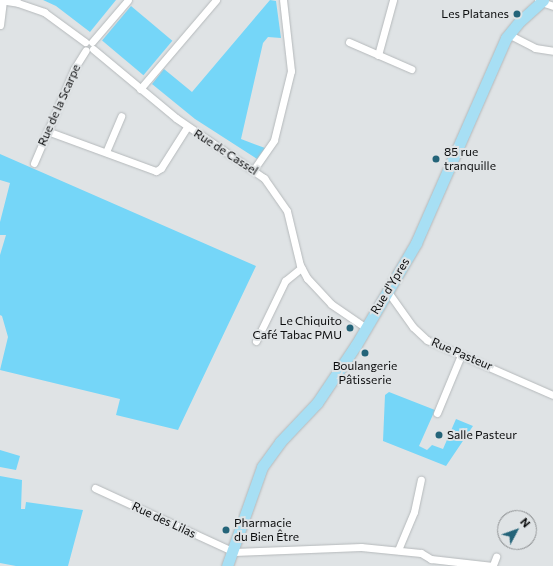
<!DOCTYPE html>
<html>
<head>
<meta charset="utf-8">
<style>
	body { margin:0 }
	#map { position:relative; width:553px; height:566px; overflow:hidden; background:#dfe3e5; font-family:Commissioner,sans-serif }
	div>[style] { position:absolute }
	.green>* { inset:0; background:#75d6f8; transform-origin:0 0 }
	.roads { filter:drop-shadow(0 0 1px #b5b9bb) drop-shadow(0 0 1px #b5b9bb) }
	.minor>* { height:7px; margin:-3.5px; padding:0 3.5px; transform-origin:3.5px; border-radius:3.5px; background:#fff }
	.primary>* { height:11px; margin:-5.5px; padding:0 5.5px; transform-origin:5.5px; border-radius:5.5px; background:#a7dff4 }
	.dots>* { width:11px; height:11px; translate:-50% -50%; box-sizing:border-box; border:2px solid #dfe3e5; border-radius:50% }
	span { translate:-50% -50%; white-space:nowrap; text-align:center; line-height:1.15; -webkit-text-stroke:4px #dfe3e5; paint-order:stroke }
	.poi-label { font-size:12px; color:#0b0c0d }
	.right { translate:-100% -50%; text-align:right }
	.left { translate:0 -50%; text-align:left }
	.street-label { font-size:12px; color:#0b0c0d }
	.north { position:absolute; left:497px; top:510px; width:40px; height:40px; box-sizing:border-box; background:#dfe3e5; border:1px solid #8a8d8f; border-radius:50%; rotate:49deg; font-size:11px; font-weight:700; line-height:16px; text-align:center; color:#0b0c0d }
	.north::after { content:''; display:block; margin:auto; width:14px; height:18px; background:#246479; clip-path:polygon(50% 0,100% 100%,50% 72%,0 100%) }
</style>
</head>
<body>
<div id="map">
	<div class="green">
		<div style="clip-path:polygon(43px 0,116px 0,90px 32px,56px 6px)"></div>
		<div style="clip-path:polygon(270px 0,276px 1px,281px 38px,268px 37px,263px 43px,241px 139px,265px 148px,257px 159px,195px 119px,152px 84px,164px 69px,192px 92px)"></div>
		<div style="left:131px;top:6px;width:54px;height:45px;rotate:40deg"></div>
		<div style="clip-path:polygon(0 154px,256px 266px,178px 430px,116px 415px,120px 399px,0 370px,8px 337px,2px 316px,0 315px,0 255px,6px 235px,0 235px,0 222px,10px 183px,0 180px)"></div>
		<div style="clip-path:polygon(389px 392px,435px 410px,419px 446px,427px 450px,432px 445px,443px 449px,456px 419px,473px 426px,446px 466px,383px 441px,385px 395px)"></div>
		<div style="clip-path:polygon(0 450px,20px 456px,16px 470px,0 467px)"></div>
		<div style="clip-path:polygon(0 476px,22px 480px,21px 509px,25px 509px,26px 502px,83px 510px,68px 566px,16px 566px,0 563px)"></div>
	</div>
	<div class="roads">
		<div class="minor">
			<div style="left:0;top:0;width:18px;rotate:9deg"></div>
			<div style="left:18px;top:3px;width:28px;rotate:19deg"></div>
			<div style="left:44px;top:12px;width:51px;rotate:36.2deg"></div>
			<div style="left:538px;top:1px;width:16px;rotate:18deg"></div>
			<div style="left:0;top:25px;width:24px;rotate:-83deg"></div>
			<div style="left:508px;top:34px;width:30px;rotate:27deg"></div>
			<div style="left:535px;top:48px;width:18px;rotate:9deg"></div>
			<div style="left:92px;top:42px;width:55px;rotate:-49.4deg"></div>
			<div style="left:349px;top:42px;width:68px;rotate:23.5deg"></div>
			<div style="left:93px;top:49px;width:108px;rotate:39.7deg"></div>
			<div style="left:176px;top:118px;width:107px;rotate:34.3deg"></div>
			<div style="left:264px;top:178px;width:40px;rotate:55.1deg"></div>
			<div style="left:287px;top:211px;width:56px;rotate:76.5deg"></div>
			<div style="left:300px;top:265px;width:15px;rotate:62deg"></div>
			<div style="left:307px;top:278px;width:35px;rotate:47deg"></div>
			<div style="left:331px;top:304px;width:42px;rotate:34.4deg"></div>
			<div style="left:378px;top:55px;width:57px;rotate:-74.7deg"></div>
			<div style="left:140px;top:89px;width:117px;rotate:-49.5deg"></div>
			<div style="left:47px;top:131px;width:116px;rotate:20.2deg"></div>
			<div style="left:156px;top:171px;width:6px;rotate:-31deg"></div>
			<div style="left:161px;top:168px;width:49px;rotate:-57.6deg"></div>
			<div style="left:106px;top:152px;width:39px;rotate:-67deg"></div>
			<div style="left:34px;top:163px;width:102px;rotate:-66.9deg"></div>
			<div style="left:74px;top:69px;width:22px;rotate:-58deg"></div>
			<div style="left:254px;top:169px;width:35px;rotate:-55deg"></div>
			<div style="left:274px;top:140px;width:71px;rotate:-76.2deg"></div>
			<div style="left:291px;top:71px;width:71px;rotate:-96.4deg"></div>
			<div style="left:388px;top:292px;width:43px;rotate:54.5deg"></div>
			<div style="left:413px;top:327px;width:19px;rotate:43deg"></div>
			<div style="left:427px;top:340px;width:137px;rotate:23.6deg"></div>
			<div style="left:256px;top:341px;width:67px;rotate:-64.2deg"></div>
			<div style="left:285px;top:281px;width:21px;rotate:-39deg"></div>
			<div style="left:437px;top:413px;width:63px;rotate:-67.5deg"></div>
			<div style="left:95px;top:488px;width:153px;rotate:24.7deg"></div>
			<div style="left:234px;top:552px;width:127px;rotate:-2.3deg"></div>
			<div style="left:361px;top:547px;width:60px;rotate:5.7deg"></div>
			<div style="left:421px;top:553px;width:12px;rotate:31deg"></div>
			<div style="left:431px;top:559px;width:62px;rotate:6.4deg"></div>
			<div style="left:398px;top:550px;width:41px;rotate:-67.2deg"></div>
			<div style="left:414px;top:512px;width:33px;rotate:-78deg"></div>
			<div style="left:493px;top:565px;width:9px;rotate:-69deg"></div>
		</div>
		<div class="primary">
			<div style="left:227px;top:566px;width:105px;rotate:-70.5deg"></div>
			<div style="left:262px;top:467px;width:31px;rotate:-54deg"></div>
			<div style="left:280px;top:442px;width:54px;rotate:-46.5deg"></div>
			<div style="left:317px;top:403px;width:70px;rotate:-56.1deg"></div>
			<div style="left:356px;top:345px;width:118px;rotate:-59.5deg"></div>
			<div style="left:416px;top:243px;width:224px;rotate:-66.3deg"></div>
			<div style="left:506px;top:38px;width:22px;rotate:-51deg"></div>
			<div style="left:520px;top:21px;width:31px;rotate:-42deg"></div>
		</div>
	</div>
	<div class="dots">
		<div style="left:517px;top:14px;background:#246479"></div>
		<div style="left:436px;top:159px;background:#246479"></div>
		<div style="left:350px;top:328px;background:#246479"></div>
		<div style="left:365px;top:353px;background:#246479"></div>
		<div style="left:439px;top:435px;background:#246479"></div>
		<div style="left:226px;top:530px;background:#246479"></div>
	</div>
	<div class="poi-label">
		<span class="right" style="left:509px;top:14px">Les Platanes</span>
		<span class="left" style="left:444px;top:159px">85 rue<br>tranquille</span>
		<span class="right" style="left:342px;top:328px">Le Chiquito<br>Café Tabac PMU</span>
		<span style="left:365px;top:373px">Boulangerie<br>Pâtisserie</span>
		<span class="left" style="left:447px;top:435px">Salle Pasteur</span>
		<span class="left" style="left:234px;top:530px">Pharmacie<br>du Bien Être</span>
	</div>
	<div class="street-label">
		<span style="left:59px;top:105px;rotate:-66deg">Rue de la Scarpe</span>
		<span style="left:226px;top:152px;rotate:33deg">Rue de Cassel</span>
		<span style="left:390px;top:286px;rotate:-59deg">Rue d'Ypres</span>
		<span style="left:462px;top:354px;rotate:23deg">Rue Pasteur</span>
		<span style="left:164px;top:520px;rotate:25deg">Rue des Lilas</span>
	</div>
	<div class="north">N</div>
</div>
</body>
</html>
